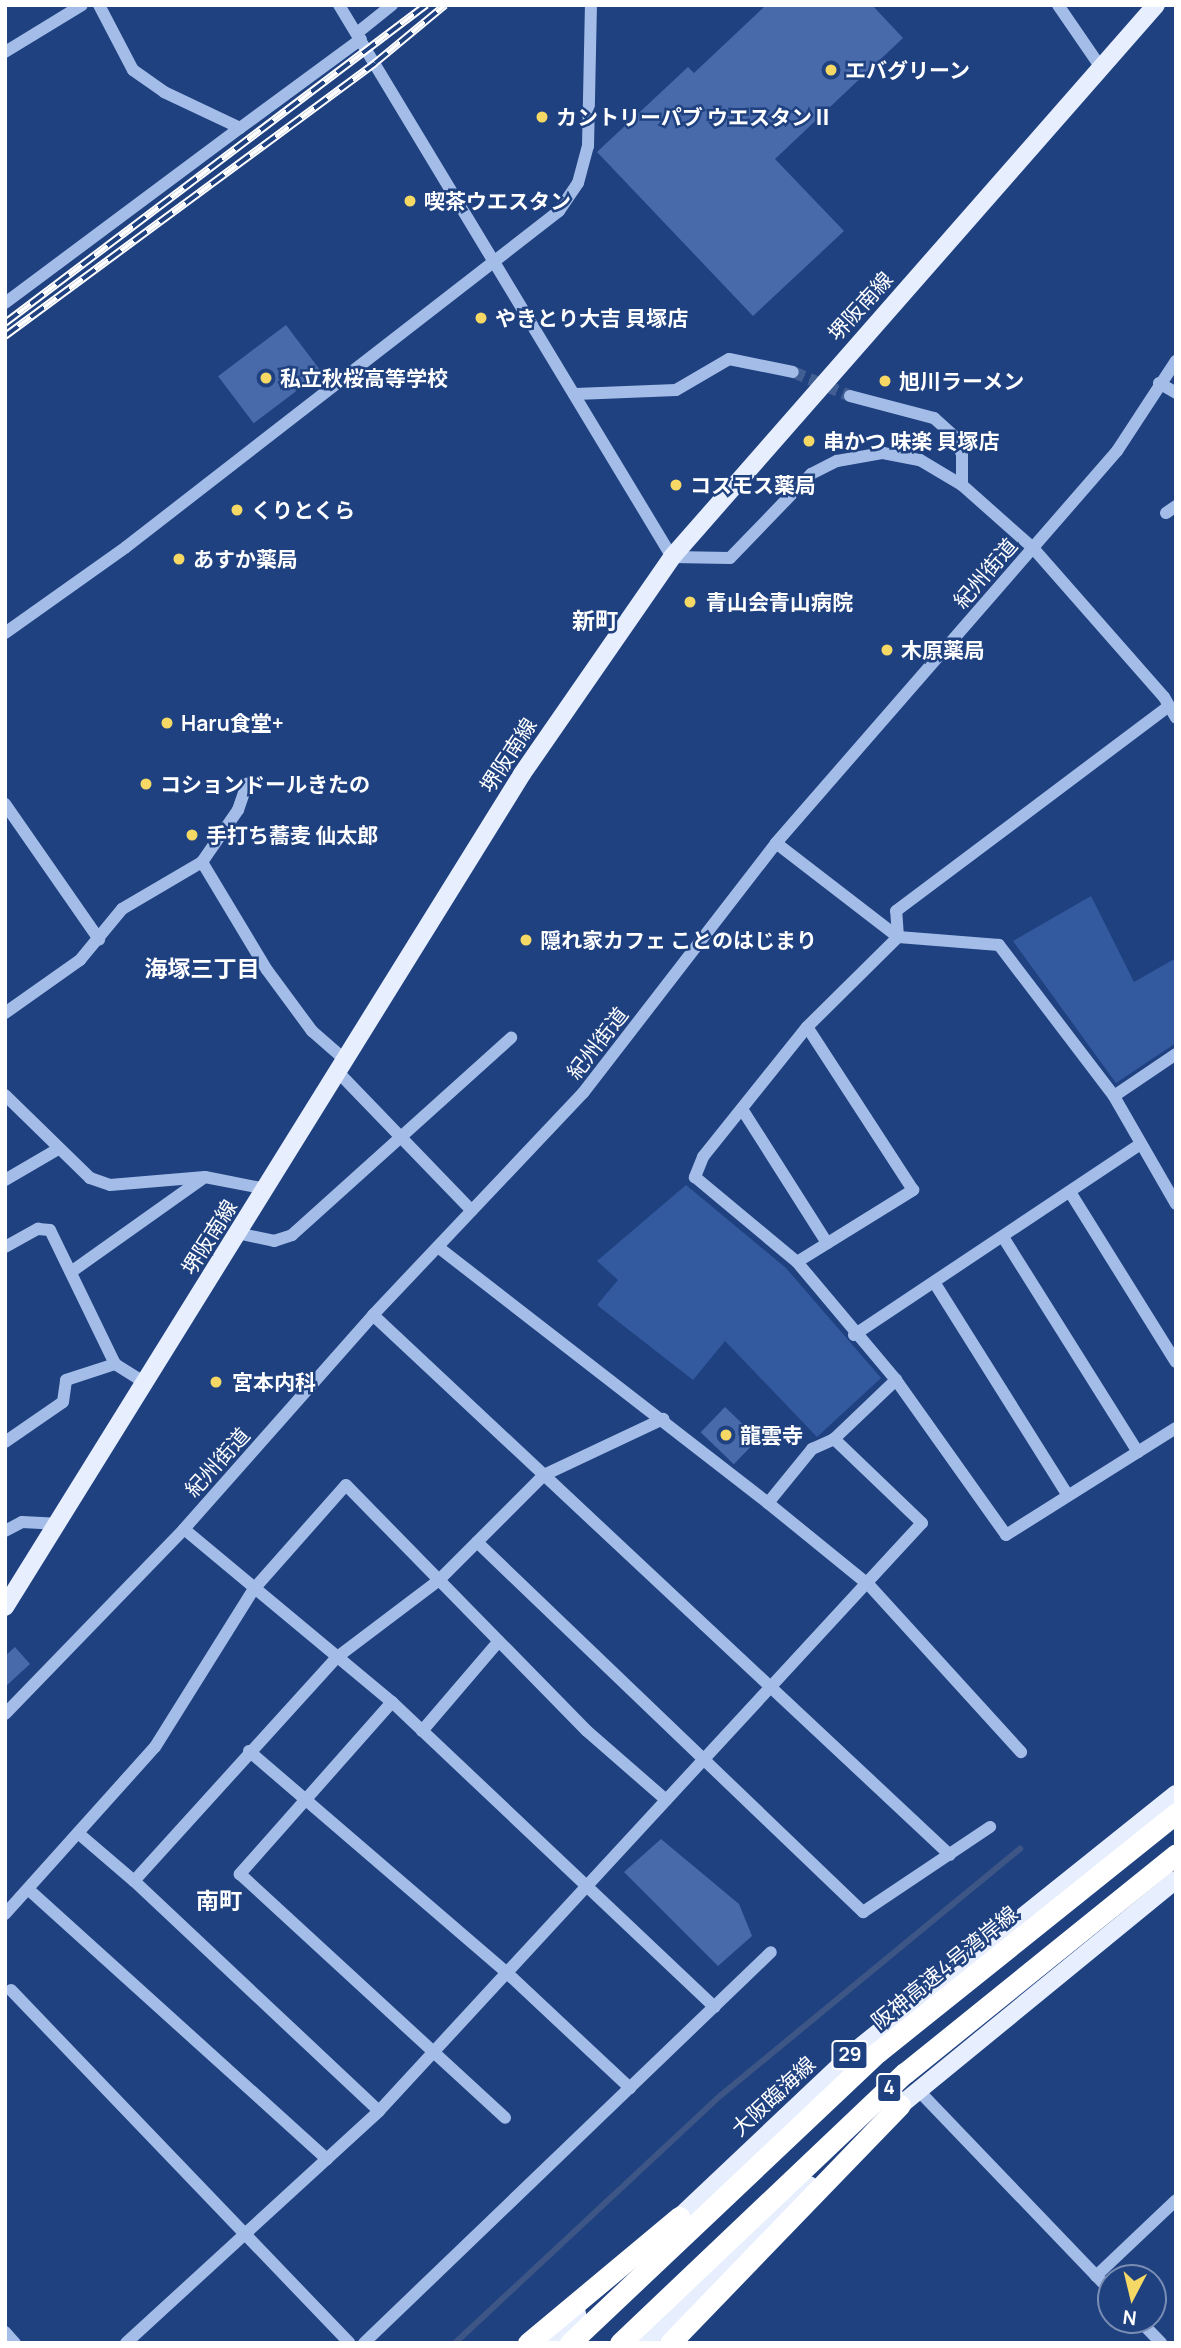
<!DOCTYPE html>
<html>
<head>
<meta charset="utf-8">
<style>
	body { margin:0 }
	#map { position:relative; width:1181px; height:2348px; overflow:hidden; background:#1f4180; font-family:Manrope,"Noto Sans JP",sans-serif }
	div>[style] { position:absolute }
	.green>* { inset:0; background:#33599e }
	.stream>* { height:6px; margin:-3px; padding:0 3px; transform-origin:3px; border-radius:3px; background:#3d5685 }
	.building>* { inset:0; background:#486aaa; transform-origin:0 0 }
	.minor-tunnel>* { height:12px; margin-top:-6px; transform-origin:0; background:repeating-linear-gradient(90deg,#415e93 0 12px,transparent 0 18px) }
	.minor>* { height:12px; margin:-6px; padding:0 6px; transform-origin:6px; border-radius:6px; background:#a4bde8 }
	.major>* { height:18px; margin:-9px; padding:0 9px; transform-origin:9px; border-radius:9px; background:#e7eefe }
	.highway>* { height:21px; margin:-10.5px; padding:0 10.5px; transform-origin:10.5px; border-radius:10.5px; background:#fff }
	.rail>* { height:8px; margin-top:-4px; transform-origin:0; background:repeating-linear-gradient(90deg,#1f4180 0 16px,#fff 0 32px); box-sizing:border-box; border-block:2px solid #fff }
	.dots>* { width:19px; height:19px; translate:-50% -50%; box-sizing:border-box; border:4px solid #1f4180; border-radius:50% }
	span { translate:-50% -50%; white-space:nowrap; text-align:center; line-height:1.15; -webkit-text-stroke:5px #1f4180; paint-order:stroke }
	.shield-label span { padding:2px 5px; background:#1f4180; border:2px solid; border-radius:5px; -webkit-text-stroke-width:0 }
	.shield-label { font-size:19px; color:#fff; font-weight:700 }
	.poi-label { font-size:21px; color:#fff; font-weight:700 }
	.left { translate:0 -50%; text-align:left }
	.street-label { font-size:21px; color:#fff }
	.neighbourhood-label { font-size:23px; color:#fff; font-weight:700 }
	.frame { position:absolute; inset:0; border:7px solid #fff; pointer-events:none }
	.north { position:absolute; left:1097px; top:2264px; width:70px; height:70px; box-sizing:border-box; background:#1f4180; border:2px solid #798db3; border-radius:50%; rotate:187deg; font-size:19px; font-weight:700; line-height:28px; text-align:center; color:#fff }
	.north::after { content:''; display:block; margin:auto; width:24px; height:32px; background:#f6d965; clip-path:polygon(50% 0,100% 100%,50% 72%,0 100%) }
</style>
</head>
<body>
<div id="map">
	<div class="green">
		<div style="clip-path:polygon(1091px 896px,1134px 982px,1176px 958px,1176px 1043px,1116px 1083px,1013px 941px)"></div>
		<div style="clip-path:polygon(686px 1185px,786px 1268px,881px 1378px,817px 1437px,725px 1341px,693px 1380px,597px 1305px,618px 1280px,597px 1261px)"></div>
	</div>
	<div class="stream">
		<div style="left:455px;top:2343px;width:362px;rotate:-43deg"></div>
		<div style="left:720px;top:2096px;width:389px;rotate:-39.5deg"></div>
	</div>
	<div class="building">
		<div style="clip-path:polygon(766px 5px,872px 5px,903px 38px,775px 159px,844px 231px,753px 316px,597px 152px,688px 67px,694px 73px)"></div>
		<div style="left:286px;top:325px;width:59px;height:85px;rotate:53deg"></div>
		<div style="left:725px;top:1407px;width:46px;height:35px;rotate:44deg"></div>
		<div style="clip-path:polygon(15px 1647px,30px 1664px,5px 1687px,5px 1656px)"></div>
		<div style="clip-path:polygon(661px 1839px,739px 1904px,752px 1936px,718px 1966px,624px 1872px)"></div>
	</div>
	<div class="minor-tunnel">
		<div style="left:793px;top:372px;width:62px;rotate:22.8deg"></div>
	</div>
	<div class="minor">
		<div style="left:99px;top:5px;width:73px;rotate:62.4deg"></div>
		<div style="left:133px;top:70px;width:38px;rotate:35deg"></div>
		<div style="left:164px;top:92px;width:84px;rotate:25.3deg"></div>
		<div style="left:240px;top:128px;width:150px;rotate:-36.3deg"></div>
		<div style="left:339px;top:5px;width:645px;rotate:58.9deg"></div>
		<div style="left:672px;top:557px;width:58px;rotate:1deg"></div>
		<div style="left:730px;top:558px;width:117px;rotate:-46deg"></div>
		<div style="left:811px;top:474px;width:29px;rotate:-27deg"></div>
		<div style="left:837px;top:461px;width:47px;rotate:-9.9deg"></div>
		<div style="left:883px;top:453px;width:38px;rotate:11deg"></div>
		<div style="left:920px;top:460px;width:49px;rotate:30.8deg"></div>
		<div style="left:962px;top:485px;width:95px;rotate:41.6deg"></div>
		<div style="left:1033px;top:548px;width:198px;rotate:48.7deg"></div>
		<div style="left:1164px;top:697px;width:24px;rotate:60deg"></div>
		<div style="left:1058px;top:5px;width:78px;rotate:55.5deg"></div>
		<div style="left:357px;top:33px;width:45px;rotate:-38.7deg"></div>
		<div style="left:5px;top:52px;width:90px;rotate:-31.4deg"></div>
		<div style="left:5px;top:303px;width:293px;rotate:-36.7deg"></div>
		<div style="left:1159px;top:383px;width:20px;rotate:30deg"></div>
		<div style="left:576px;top:394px;width:100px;rotate:-2.3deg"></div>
		<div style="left:676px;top:390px;width:61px;rotate:-30.3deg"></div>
		<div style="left:729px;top:359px;width:65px;rotate:11.5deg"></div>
		<div style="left:850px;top:396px;width:87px;rotate:14.7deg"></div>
		<div style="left:934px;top:418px;width:25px;rotate:42deg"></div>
		<div style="left:953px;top:435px;width:21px;rotate:65deg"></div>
		<div style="left:962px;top:454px;width:31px;rotate:90deg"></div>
		<div style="left:1166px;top:513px;width:12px;rotate:-35deg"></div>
		<div style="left:5px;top:633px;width:148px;rotate:-35.4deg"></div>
		<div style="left:126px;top:547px;width:548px;rotate:-37.81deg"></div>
		<div style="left:559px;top:211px;width:34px;rotate:-56deg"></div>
		<div style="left:578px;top:183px;width:38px;rotate:-75deg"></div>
		<div style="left:588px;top:146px;width:141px;rotate:-88.8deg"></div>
		<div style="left:5px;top:804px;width:165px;rotate:55.2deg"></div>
		<div style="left:776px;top:843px;width:154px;rotate:37.6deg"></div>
		<div style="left:202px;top:862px;width:126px;rotate:59deg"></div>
		<div style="left:267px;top:970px;width:76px;rotate:53.6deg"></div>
		<div style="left:312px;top:1031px;width:43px;rotate:41.2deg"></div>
		<div style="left:898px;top:937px;width:26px;rotate:-94deg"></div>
		<div style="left:896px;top:911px;width:341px;rotate:-36.9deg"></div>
		<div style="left:5px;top:1013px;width:92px;rotate:-35.2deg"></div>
		<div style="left:80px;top:960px;width:66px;rotate:-50.5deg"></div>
		<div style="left:122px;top:909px;width:93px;rotate:-30.4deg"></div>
		<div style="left:202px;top:862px;width:63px;rotate:-55.3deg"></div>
		<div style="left:238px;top:810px;width:28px;rotate:-71deg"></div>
		<div style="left:337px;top:1071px;width:194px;rotate:46deg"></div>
		<div style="left:5px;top:1095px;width:119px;rotate:44.3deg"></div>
		<div style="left:90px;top:1178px;width:21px;rotate:19deg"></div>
		<div style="left:110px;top:1185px;width:95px;rotate:-4.8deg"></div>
		<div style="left:205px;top:1177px;width:62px;rotate:11.1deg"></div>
		<div style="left:1114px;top:1096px;width:75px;rotate:-34.1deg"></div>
		<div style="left:742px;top:1109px;width:159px;rotate:57.6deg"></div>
		<div style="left:5px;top:1180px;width:61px;rotate:-30.3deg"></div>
		<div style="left:1070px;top:1192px;width:200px;rotate:58.1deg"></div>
		<div style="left:1176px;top:1204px;width:125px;rotate:-119.9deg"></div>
		<div style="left:1114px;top:1096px;width:190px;rotate:-127.3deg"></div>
		<div style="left:999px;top:945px;width:101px;rotate:-175.5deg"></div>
		<div style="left:898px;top:937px;width:128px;rotate:135.3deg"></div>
		<div style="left:807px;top:1027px;width:166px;rotate:128.7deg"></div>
		<div style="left:703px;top:1157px;width:22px;rotate:112deg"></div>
		<div style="left:695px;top:1177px;width:133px;rotate:39.8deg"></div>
		<div style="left:797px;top:1262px;width:154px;rotate:50deg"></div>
		<div style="left:896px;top:1380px;width:190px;rotate:54.6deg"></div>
		<div style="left:1006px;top:1535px;width:201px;rotate:-32.2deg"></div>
		<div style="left:237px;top:1233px;width:38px;rotate:12deg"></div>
		<div style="left:274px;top:1241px;width:19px;rotate:-18deg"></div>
		<div style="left:292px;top:1235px;width:295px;rotate:-42deg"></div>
		<div style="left:1003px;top:1237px;width:254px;rotate:57.9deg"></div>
		<div style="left:5px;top:1247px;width:38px;rotate:-29deg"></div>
		<div style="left:38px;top:1229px;width:12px;rotate:5deg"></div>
		<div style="left:50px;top:1230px;width:149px;rotate:64.1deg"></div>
		<div style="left:438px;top:1247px;width:418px;rotate:37.8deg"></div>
		<div style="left:768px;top:1503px;width:70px;rotate:-50.8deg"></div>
		<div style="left:812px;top:1449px;width:24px;rotate:-24deg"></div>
		<div style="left:797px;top:1262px;width:137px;rotate:-31.8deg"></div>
		<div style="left:913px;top:1190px;width:194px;rotate:-123deg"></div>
		<div style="left:71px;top:1272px;width:161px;rotate:-35.4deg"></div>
		<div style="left:934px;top:1282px;width:252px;rotate:57.9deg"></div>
		<div style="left:373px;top:1315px;width:790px;rotate:43.1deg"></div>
		<div style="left:854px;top:1335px;width:344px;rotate:-33.7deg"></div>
		<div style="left:5px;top:1442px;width:70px;rotate:-34.6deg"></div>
		<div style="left:63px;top:1402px;width:22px;rotate:-82deg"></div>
		<div style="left:66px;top:1380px;width:52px;rotate:-18.1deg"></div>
		<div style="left:115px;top:1364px;width:36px;rotate:32deg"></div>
		<div style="left:768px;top:1503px;width:130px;rotate:39.1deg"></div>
		<div style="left:869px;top:1585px;width:226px;rotate:47.7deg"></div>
		<div style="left:184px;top:1529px;width:271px;rotate:39.8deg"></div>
		<div style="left:392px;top:1702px;width:444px;rotate:43.4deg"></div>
		<div style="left:5px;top:1531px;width:19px;rotate:-28deg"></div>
		<div style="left:22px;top:1522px;width:34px;rotate:3deg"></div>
		<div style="left:477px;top:1542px;width:535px;rotate:43.79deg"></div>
		<div style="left:863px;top:1912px;width:153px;rotate:-33.8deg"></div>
		<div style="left:392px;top:1702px;width:230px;rotate:131.5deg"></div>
		<div style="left:240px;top:1874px;width:360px;rotate:42.6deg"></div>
		<div style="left:5px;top:1714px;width:257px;rotate:-45.9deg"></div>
		<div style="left:184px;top:1529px;width:286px;rotate:-48.5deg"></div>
		<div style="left:373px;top:1315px;width:306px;rotate:-46.6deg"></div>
		<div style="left:583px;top:1093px;width:316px;rotate:-52.3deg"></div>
		<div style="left:776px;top:843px;width:520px;rotate:-48.98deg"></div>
		<div style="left:1117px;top:451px;width:108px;rotate:-56.8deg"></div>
		<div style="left:422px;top:1731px;width:118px;rotate:-49.5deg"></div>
		<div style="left:249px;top:1751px;width:339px;rotate:40.7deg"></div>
		<div style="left:506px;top:1972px;width:170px;rotate:43.1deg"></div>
		<div style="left:78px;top:1833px;width:74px;rotate:40.6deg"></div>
		<div style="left:28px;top:1889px;width:403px;rotate:42.1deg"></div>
		<div style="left:5px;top:1914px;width:224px;rotate:-48.1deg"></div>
		<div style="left:155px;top:1747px;width:185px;rotate:-58deg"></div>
		<div style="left:253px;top:1590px;width:140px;rotate:-48.5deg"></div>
		<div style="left:346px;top:1485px;width:344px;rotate:45.6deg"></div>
		<div style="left:587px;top:1731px;width:105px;rotate:41.1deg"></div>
		<div style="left:11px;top:1990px;width:489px;rotate:46.2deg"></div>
		<div style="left:918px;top:2090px;width:279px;rotate:46.2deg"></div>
		<div style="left:379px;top:2111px;width:336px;rotate:-136.8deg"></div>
		<div style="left:134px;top:1881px;width:301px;rotate:-47.8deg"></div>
		<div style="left:336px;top:1658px;width:129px;rotate:-37.1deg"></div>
		<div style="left:439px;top:1580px;width:148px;rotate:-45deg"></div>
		<div style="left:544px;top:1475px;width:132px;rotate:-25.2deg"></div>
		<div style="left:1096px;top:2276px;width:110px;rotate:-43.5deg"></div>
		<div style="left:1139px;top:2320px;width:32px;rotate:46deg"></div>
		<div style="left:5px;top:2332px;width:15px;rotate:48deg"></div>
		<div style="left:126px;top:2343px;width:343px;rotate:-42.5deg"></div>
		<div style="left:379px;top:2111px;width:800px;rotate:-47.28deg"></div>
		<div style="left:922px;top:1523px;width:122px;rotate:-136.3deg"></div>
		<div style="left:834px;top:1439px;width:86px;rotate:-43.6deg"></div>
		<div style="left:364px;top:2343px;width:564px;rotate:-43.85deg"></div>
	</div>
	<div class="major">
		<div style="left:5px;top:1607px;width:980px;rotate:-58.17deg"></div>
		<div style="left:522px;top:774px;width:264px;rotate:-55.3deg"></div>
		<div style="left:672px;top:557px;width:734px;rotate:-48.76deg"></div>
		<div style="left:891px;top:2113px;width:368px;rotate:-39.3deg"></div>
		<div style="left:671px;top:2225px;width:253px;rotate:-43.4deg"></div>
		<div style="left:855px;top:2051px;width:411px;rotate:-38.7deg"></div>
		<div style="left:547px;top:2343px;width:42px;rotate:-44deg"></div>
		<div style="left:645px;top:2343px;width:228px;rotate:-43.8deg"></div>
	</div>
	<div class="highway">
		<div style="left:528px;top:2343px;width:197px;rotate:-39.8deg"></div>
		<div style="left:570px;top:2343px;width:424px;rotate:-43.4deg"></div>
		<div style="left:878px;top:2052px;width:382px;rotate:-38.7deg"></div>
		<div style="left:620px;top:2343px;width:393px;rotate:-43.5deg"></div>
		<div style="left:905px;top:2073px;width:348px;rotate:-38.9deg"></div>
		<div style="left:670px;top:2343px;width:331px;rotate:-46deg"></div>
	</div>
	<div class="rail">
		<div style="left:5px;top:323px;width:528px;rotate:-37.07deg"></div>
		<div style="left:5px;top:336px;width:460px;rotate:-36.4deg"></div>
		<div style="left:375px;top:63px;width:91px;rotate:-39.6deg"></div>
	</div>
	<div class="dots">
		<div style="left:831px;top:70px;background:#f6d965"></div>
		<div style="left:542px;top:117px;background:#f6d965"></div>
		<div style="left:410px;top:201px;background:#f6d965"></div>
		<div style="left:481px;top:318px;background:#f6d965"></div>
		<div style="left:266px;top:378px;background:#f6d965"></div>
		<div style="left:885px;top:381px;background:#f6d965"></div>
		<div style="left:809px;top:441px;background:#f6d965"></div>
		<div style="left:676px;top:485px;background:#f6d965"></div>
		<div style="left:237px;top:510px;background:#f6d965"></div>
		<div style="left:179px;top:559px;background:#f6d965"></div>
		<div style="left:690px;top:602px;background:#f6d965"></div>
		<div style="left:887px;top:650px;background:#f6d965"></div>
		<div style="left:167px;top:723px;background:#f6d965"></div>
		<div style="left:146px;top:784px;background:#f6d965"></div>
		<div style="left:192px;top:835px;background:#f6d965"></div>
		<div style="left:526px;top:940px;background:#f6d965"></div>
		<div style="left:216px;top:1382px;background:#f6d965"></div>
		<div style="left:726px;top:1435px;background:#f6d965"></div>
	</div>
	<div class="shield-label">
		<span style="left:850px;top:2055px">29</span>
		<span style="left:889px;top:2088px">4</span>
	</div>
	<div class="poi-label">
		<span class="left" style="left:845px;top:70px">エバグリーン</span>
		<span class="left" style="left:556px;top:117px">カントリーパブ ウエスタンⅡ</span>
		<span class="left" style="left:424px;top:201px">喫茶ウエスタン</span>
		<span class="left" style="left:495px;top:318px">やきとり大吉 貝塚店</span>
		<span class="left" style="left:280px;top:378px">私立秋桜高等学校</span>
		<span class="left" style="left:899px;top:381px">旭川ラーメン</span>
		<span class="left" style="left:823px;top:441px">串かつ 味楽 貝塚店</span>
		<span class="left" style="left:690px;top:485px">コスモス薬局</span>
		<span class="left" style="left:251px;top:510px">くりとくら</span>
		<span class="left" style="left:193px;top:559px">あすか薬局</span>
		<span class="left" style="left:706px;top:602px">青山会青山病院</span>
		<span class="left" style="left:901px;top:650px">木原薬局</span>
		<span class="left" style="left:181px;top:723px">Haru食堂+</span>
		<span class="left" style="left:160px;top:784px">コションドールきたの</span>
		<span class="left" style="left:206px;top:835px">手打ち蕎麦 仙太郎</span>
		<span class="left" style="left:540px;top:940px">隠れ家カフェ ことのはじまり</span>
		<span class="left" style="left:232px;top:1382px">宮本内科</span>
		<span class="left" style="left:740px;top:1435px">龍雲寺</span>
	</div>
	<div class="street-label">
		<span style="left:860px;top:306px;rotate:-48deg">堺阪南線</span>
		<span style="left:985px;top:573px;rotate:-49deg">紀州街道</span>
		<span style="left:508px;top:755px;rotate:-57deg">堺阪南線</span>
		<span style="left:597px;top:1043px;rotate:-52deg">紀州街道</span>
		<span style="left:209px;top:1237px;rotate:-58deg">堺阪南線</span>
		<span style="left:217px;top:1462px;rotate:-48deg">紀州街道</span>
		<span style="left:944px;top:1967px;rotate:-39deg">阪神高速4号湾岸線</span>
		<span style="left:773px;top:2096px;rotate:-43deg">大阪臨海線</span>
	</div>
	<div class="neighbourhood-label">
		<span style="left:595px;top:620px">新町</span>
		<span style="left:202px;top:968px">海塚三丁目</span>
		<span style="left:219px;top:1900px">南町</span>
	</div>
	<div class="frame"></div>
	<div class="north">N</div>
</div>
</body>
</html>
